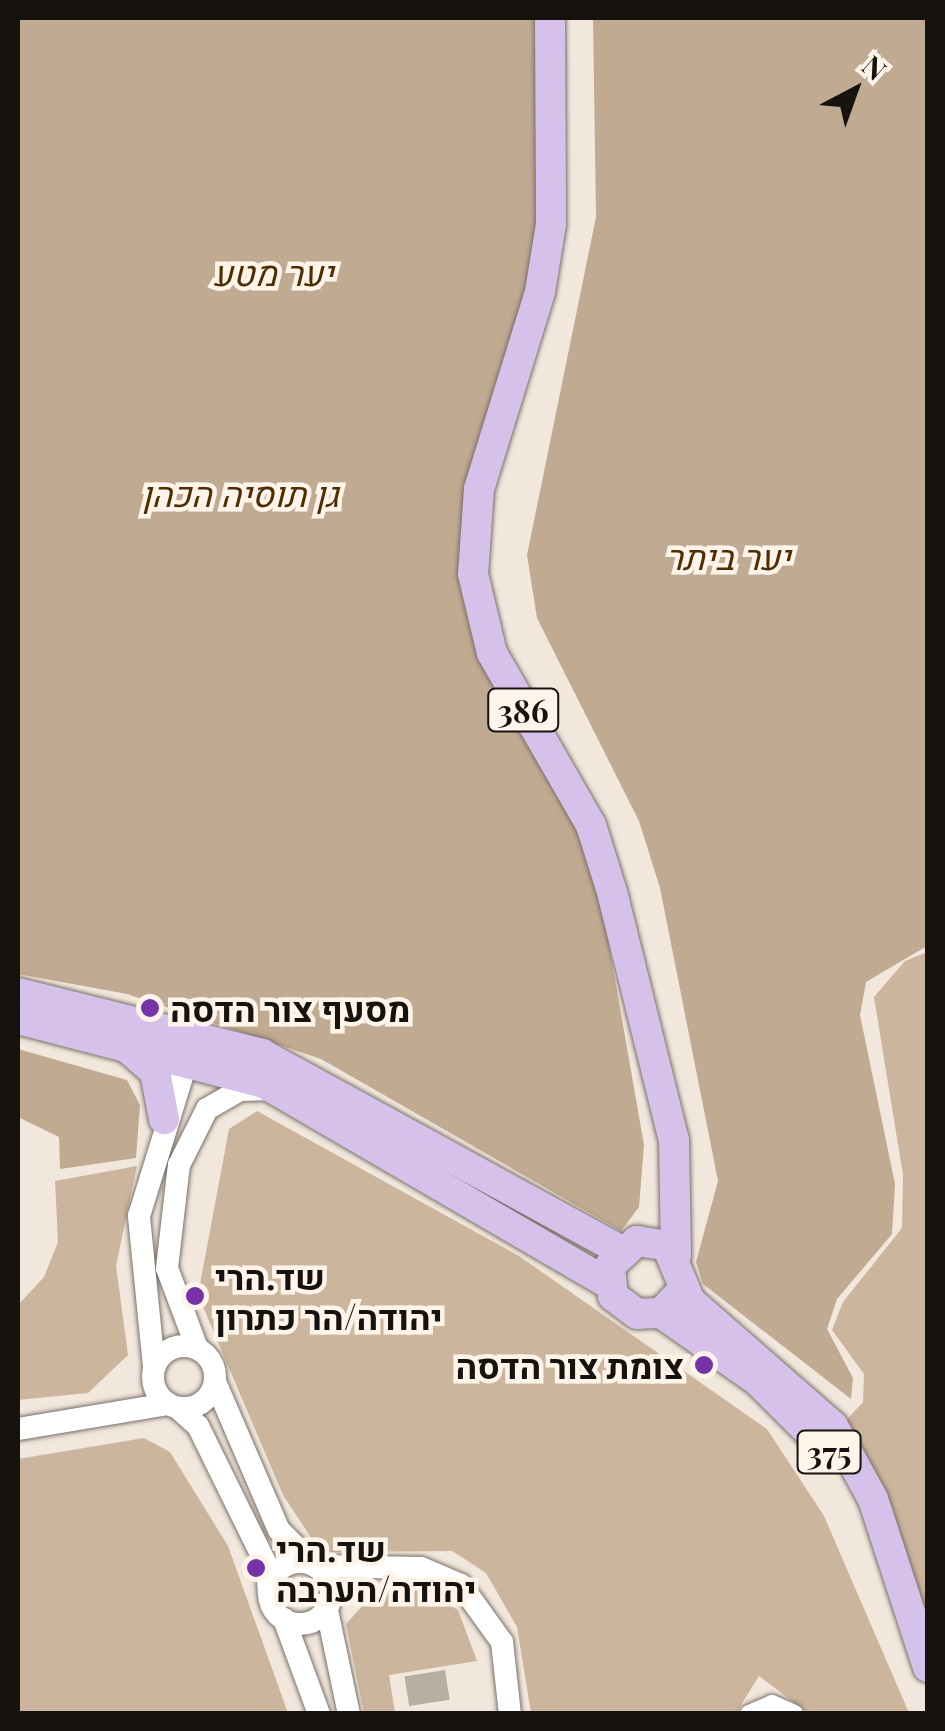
<!DOCTYPE html>
<html>
<head>
<meta charset="utf-8">
<style>
	body { margin:0 }
	#map { position:relative; width:945px; height:1731px; overflow:hidden; background:#f1e7dc; font-family:"Playfair Display",Heebo,serif }
	div>[style] { position:absolute }
	.green>* { inset:0; background:#ccb59d }
	.forest>* { inset:0; background:#c1aa92 }
	.building>* { inset:0; background:#b7aea4; transform-origin:0 0 }
	.roads { filter:drop-shadow(0 0 2px #7a7168) drop-shadow(0 0 2px #7a7168) }
	.minor>* { height:18px; margin:-9px; padding:0 9px; transform-origin:9px; border-radius:9px; background:#fff }
	.tertiary>* { height:22px; margin:-11px; padding:0 11px; transform-origin:11px; border-radius:11px; background:#fff }
	.tertiary>.ring { margin:-11px; padding:0; box-sizing:content-box; background:none; border:22px solid #fff; border-radius:50% }
	.primary>* { height:30px; margin:-15px; padding:0 15px; transform-origin:15px; border-radius:15px; background:#d6c1ea }
	.dots>* { width:28px; height:28px; translate:-50% -50%; box-sizing:border-box; border:5px solid #fef4e9; border-radius:50% }
	span { translate:-50% -50%; white-space:nowrap; text-align:center; line-height:1.15; -webkit-text-stroke:9px #fef4e9; paint-order:stroke }
	.shield-label span { padding:2px 8px; background:#fef4e9; border:2px solid; border-radius:8px; -webkit-text-stroke-width:0 }
	.shield-label { font-size:32px; color:#16130f; font-weight:700 }
	.park-label { font-size:35px; color:#4e2e00; font-style:italic }
	.poi-label { font-size:35px; color:#16130f; font-weight:700 }
	.left { translate:0 -50%; text-align:left }
	.right { translate:-100% -50%; text-align:right }
	.frame { position:absolute; inset:0; border:20px solid #16130f; pointer-events:none }
	.north { position:absolute; left:805px; top:40px; width:100px; height:100px; -webkit-text-stroke:8px #fef4e9; paint-order:stroke; rotate:41deg; font-size:28px; font-weight:700; line-height:40px; text-align:center; color:#16130f }
	.north::after { content:''; display:block; margin:auto; width:35px; height:45px; background:#16130f; clip-path:polygon(50% 0,100% 100%,50% 72%,0 100%) }
</style>
</head>
<body>
<div id="map">
	<div class="green">
		<div style="clip-path:polygon(927px 952px,927px 1634px,841px 1426px,863px 1402px,864px 1374px,832px 1330px,843px 1302px,902px 1228px,903px 1175px,874px 997px,905px 961px)"></div>
		<div style="clip-path:polygon(257px 1111px,519px 1256px,767px 1429px,824px 1516px,909px 1713px,808px 1713px,759px 1676px,736px 1713px,531px 1713px,517px 1627px,486px 1573px,452px 1551px,330px 1552px,312px 1539px,283px 1495px,198px 1295px,229px 1129px)"></div>
		<div style="clip-path:polygon(137px 1166px,116px 1266px,128px 1355px,88px 1393px,18px 1400px,18px 1305px,44px 1277px,58px 1242px,55px 1181px)"></div>
		<div style="clip-path:polygon(144px 1438px,170px 1452px,228px 1546px,288px 1713px,18px 1713px,18px 1459px)"></div>
		<div style="clip-path:polygon(383px 1583px,415px 1587px,458px 1610px,477px 1661px,389px 1675px,395px 1713px,364px 1713px,346px 1624px)"></div>
	</div>
	<div class="forest">
		<div style="clip-path:polygon(18px 18px,541px 18px,541px 244px,485px 425px,476px 642px,500px 703px,565px 800px,600px 894px,644px 1145px,639px 1207px,621px 1231px,321px 1059px,127px 994px,18px 974px)"></div>
		<div style="clip-path:polygon(593px 18px,927px 18px,927px 946px,866px 982px,860px 1015px,895px 1184px,892px 1234px,837px 1299px,827px 1329px,853px 1378px,851px 1399px,703px 1284px,696px 1262px,718px 1181px,660px 888px,639px 821px,537px 618px,527px 555px,596px 217px)"></div>
		<div style="clip-path:polygon(18px 1049px,127px 1080px,140px 1105px,136px 1158px,60px 1169px,59px 1137px,18px 1117px)"></div>
	</div>
	<div class="building">
		<div style="left:445px;top:1670px;width:30px;height:41px;rotate:81deg"></div>
	</div>
	<div class="roads">
		<div class="minor">
			<div style="left:749px;top:1714px;width:25px;rotate:-23deg"></div>
			<div style="left:772px;top:1704px;width:24px;rotate:24deg"></div>
		</div>
		<div class="tertiary">
			<div class="ring" style="left:153px;top:1346px;width:40px;height:40px"></div>
			<div style="left:197px;top:1348px;width:85px;rotate:-110.6deg"></div>
			<div style="left:167px;top:1268px;width:104px;rotate:-83.4deg"></div>
			<div style="left:179px;top:1165px;width:63px;rotate:-63.4deg"></div>
			<div style="left:207px;top:1109px;width:38px;rotate:-30deg"></div>
			<div style="left:240px;top:1090px;width:24px;rotate:-2deg"></div>
			<div style="left:154px;top:1367px;width:152px;rotate:-95.7deg"></div>
			<div style="left:139px;top:1216px;width:176px;rotate:-72.8deg"></div>
			<div style="left:216px;top:1384px;width:159px;rotate:66.7deg"></div>
			<div style="left:279px;top:1530px;width:48px;rotate:45deg"></div>
			<div style="left:178px;top:1408px;width:27px;rotate:42deg"></div>
			<div style="left:198px;top:1426px;width:156px;rotate:63.8deg"></div>
			<div style="left:267px;top:1566px;width:27px;rotate:86deg"></div>
			<div style="left:18px;top:1429px;width:152px;rotate:-9.5deg"></div>
			<div class="ring" style="left:269px;top:1562px;width:40px;height:40px"></div>
			<div style="left:315px;top:1566px;width:106px;rotate:1.1deg"></div>
			<div style="left:421px;top:1568px;width:43px;rotate:23deg"></div>
			<div style="left:461px;top:1585px;width:70px;rotate:54.3deg"></div>
			<div style="left:502px;top:1642px;width:72px;rotate:83.7deg"></div>
			<div style="left:327px;top:1610px;width:106px;rotate:78.1deg"></div>
			<div style="left:284px;top:1619px;width:101px;rotate:69.8deg"></div>
		</div>
		<div class="primary">
			<div style="left:550px;top:18px;width:206px;rotate:89.7deg"></div>
			<div style="left:551px;top:224px;width:69px;rotate:99.2deg"></div>
			<div style="left:540px;top:292px;width:206px;rotate:107.2deg"></div>
			<div style="left:479px;top:489px;width:85px;rotate:94deg"></div>
			<div style="left:473px;top:574px;width:81px;rotate:76.5deg"></div>
			<div style="left:492px;top:653px;width:198px;rotate:60.1deg"></div>
			<div style="left:591px;top:825px;width:70px;rotate:72.6deg"></div>
			<div style="left:612px;top:892px;width:256px;rotate:76deg"></div>
			<div style="left:674px;top:1140px;width:115px;rotate:89deg"></div>
			<div style="left:18px;top:993px;width:252px;rotate:14deg"></div>
			<div style="left:262px;top:1054px;width:408px;rotate:28.7deg"></div>
			<div style="left:18px;top:1019px;width:254px;rotate:14.6deg"></div>
			<div style="left:264px;top:1083px;width:399px;rotate:30.2deg"></div>
			<div style="left:124px;top:1045px;width:41px;rotate:41.1deg"></div>
			<div style="left:155px;top:1072px;width:48px;rotate:79.2deg"></div>
			<div style="left:682px;top:1291px;width:30px;rotate:134deg"></div>
			<div style="left:661px;top:1313px;width:24px;rotate:178deg"></div>
			<div style="left:637px;top:1314px;width:30px;rotate:-143deg"></div>
			<div style="left:613px;top:1296px;width:30px;rotate:-96deg"></div>
			<div style="left:610px;top:1266px;width:37px;rotate:-43deg"></div>
			<div style="left:637px;top:1241px;width:30px;rotate:9deg"></div>
			<div style="left:667px;top:1246px;width:60px;rotate:67.3deg"></div>
			<div style="left:690px;top:1301px;width:190px;rotate:41.2deg"></div>
			<div style="left:833px;top:1426px;width:83px;rotate:61.3deg"></div>
			<div style="left:873px;top:1499px;width:177px;rotate:71.9deg"></div>
			<div style="left:661px;top:1313px;width:118px;rotate:35deg"></div>
			<div style="left:758px;top:1381px;width:98px;rotate:45deg"></div>
		</div>
	</div>
	<div class="dots">
		<div style="left:150px;top:1008px;background:#7632a6"></div>
		<div style="left:195px;top:1296px;background:#7632a6"></div>
		<div style="left:704px;top:1365px;background:#7632a6"></div>
		<div style="left:256px;top:1568px;background:#7632a6"></div>
	</div>
	<div class="shield-label">
		<span style="left:523px;top:710px">386</span>
		<span style="left:829px;top:1452px">375</span>
	</div>
	<div class="park-label">
		<span style="left:273px;top:272px">יער מטע</span>
		<span style="left:240px;top:493px">גן תוסיה הכהן</span>
		<span style="left:728px;top:556px">יער ביתר</span>
	</div>
	<div class="poi-label">
		<span class="left" style="left:170px;top:1008px">מסעף צור הדסה</span>
		<span class="left" style="left:215px;top:1296px">שד.הרי<br>יהודה/הר כתרון</span>
		<span class="right" style="left:684px;top:1365px">צומת צור הדסה</span>
		<span class="left" style="left:276px;top:1568px">שד.הרי<br>יהודה/הערבה</span>
	</div>
	<div class="frame"></div>
	<div class="north">N</div>
</div>
</body>
</html>
